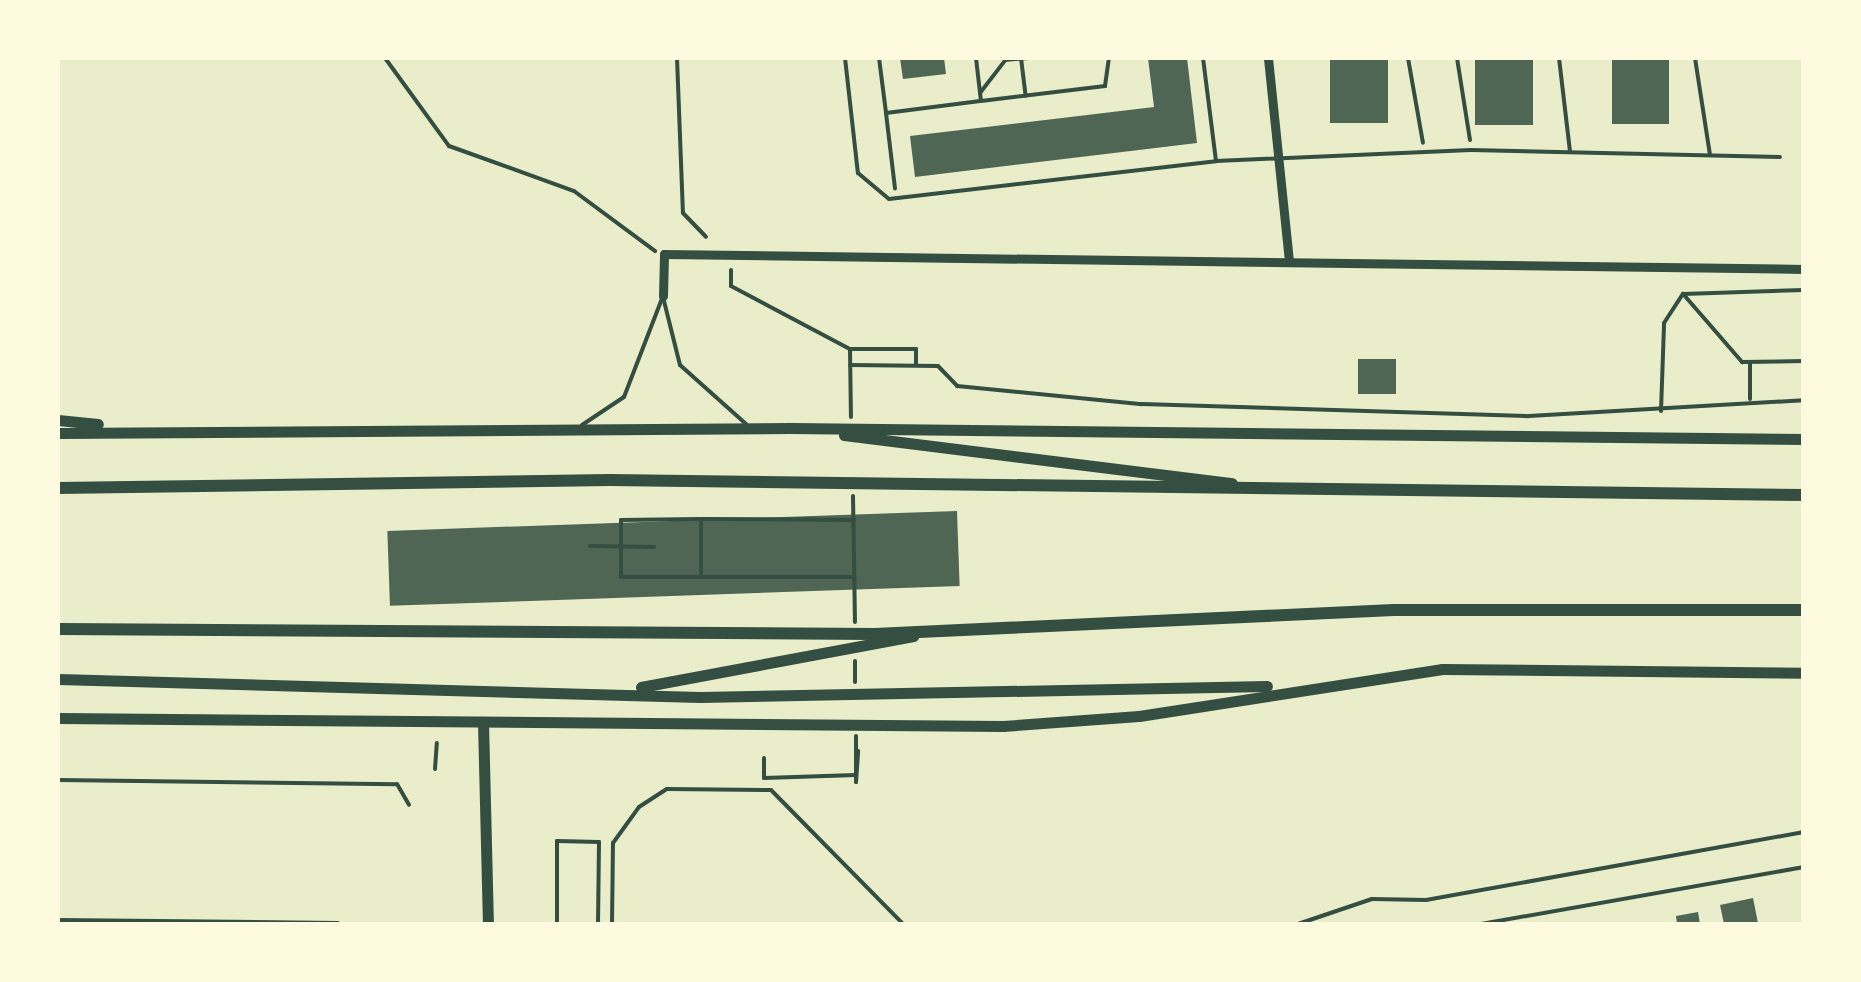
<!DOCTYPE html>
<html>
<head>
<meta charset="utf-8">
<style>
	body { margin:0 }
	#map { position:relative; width:1861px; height:982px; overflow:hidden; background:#e9edc9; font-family:"Nunito Sans",sans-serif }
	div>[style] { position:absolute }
	.building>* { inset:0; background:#4f6655; transform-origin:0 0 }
	.path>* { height:4px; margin:-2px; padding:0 2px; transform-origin:2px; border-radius:2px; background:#344e41 }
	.service>* { height:4px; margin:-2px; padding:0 2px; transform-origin:2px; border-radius:2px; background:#344e41 }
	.minor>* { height:9px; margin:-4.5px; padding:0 4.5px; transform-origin:4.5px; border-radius:4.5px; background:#344e41 }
	.tertiary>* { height:11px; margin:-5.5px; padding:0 5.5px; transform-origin:5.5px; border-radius:5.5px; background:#344e41 }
	.secondary>* { height:12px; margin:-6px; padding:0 6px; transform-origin:6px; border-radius:6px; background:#344e41 }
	span { translate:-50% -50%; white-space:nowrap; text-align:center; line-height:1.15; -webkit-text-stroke:8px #fefae0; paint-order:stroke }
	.frame { position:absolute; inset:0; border:60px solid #fefae0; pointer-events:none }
</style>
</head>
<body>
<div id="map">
	<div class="building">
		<div style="clip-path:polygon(900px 58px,944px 58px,946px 74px,903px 79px)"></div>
		<div style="clip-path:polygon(1148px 58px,1187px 58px,1197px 143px,915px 177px,910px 136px,1154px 107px)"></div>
		<div style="left:1330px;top:58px;width:58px;height:65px"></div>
		<div style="left:1475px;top:58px;width:58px;height:67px"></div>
		<div style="left:1612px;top:58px;width:57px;height:66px"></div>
		<div style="left:1358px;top:359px;width:38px;height:35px"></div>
		<div style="left:957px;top:511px;width:75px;height:570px;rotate:88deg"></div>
		<div style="clip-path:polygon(1753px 898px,1758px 923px,1724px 924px,1720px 905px)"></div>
		<div style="clip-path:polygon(1698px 912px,1700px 924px,1677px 924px,1676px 916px)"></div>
	</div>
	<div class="path">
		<div style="left:385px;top:58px;width:109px;rotate:54deg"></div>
		<div style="left:449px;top:146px;width:133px;rotate:19.8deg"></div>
		<div style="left:574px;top:191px;width:101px;rotate:36.5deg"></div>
		<div style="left:677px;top:58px;width:155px;rotate:87.8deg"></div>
		<div style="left:683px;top:213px;width:33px;rotate:46deg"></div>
		<div style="left:879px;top:58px;width:55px;rotate:82.7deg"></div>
		<div style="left:886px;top:113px;width:95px;rotate:-7.3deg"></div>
		<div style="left:976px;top:58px;width:43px;rotate:83.4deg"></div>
		<div style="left:981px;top:101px;width:125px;rotate:-6.9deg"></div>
		<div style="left:1105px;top:86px;width:28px;rotate:-82deg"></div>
		<div style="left:1021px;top:58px;width:38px;rotate:83deg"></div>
		<div style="left:1408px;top:58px;width:86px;rotate:80deg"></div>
		<div style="left:1457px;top:58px;width:83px;rotate:81deg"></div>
		<div style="left:1005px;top:60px;width:24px;rotate:-5deg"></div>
		<div style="left:980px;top:93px;width:44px;rotate:-52.4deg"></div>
		<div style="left:886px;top:113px;width:76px;rotate:83.2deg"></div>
		<div style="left:731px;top:270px;width:16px;rotate:90deg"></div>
		<div style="left:731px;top:286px;width:135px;rotate:27.9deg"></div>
		<div style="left:850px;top:349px;width:66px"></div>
		<div style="left:916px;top:349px;width:15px;rotate:90deg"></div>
		<div style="left:1684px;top:295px;width:89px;rotate:49.1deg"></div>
		<div style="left:1742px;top:362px;width:62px;rotate:-0.9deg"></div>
		<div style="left:850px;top:349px;width:68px;rotate:89.2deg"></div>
		<div style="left:850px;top:365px;width:88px;rotate:0.7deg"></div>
		<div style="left:938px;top:366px;width:28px;rotate:46deg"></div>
		<div style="left:957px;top:386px;width:186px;rotate:5.6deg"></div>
		<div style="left:1142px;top:404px;width:387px;rotate:1.8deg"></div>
		<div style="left:1529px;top:416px;width:275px;rotate:-3.3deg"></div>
		<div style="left:1750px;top:399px;width:37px;rotate:-90deg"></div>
		<div style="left:1661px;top:411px;width:88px;rotate:-88deg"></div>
		<div style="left:1664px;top:323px;width:35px;rotate:-57deg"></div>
		<div style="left:1683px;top:294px;width:121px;rotate:-1.9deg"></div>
		<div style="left:853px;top:496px;width:126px;rotate:89.1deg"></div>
		<div style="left:699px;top:519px;width:78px;rotate:179.3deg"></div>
		<div style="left:621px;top:520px;width:57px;rotate:90deg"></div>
		<div style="left:621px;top:577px;width:80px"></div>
		<div style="left:854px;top:520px;width:153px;rotate:-179.6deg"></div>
		<div style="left:701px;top:519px;width:58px;rotate:90deg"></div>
		<div style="left:701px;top:577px;width:153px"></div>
		<div style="left:590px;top:546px;width:64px;rotate:0.9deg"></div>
		<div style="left:855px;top:661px;width:21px;rotate:90deg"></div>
		<div style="left:856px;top:736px;width:46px;rotate:90deg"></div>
		<div style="left:764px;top:758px;width:20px;rotate:90deg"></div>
		<div style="left:764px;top:778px;width:92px;rotate:-1.9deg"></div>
		<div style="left:435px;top:769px;width:26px;rotate:-86deg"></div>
		<div style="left:856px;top:782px;width:31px;rotate:-86deg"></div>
		<div style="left:612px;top:924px;width:81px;rotate:-89.3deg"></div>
		<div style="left:613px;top:843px;width:44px;rotate:-54.2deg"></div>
		<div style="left:639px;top:807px;width:33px;rotate:-33deg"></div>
		<div style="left:667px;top:789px;width:104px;rotate:0.6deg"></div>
		<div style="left:771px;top:790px;width:188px;rotate:45.4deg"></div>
		<div style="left:1298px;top:924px;width:78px;rotate:-18.7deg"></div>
		<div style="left:1372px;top:899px;width:54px;rotate:1.1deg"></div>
		<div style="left:1426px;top:900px;width:384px;rotate:-10.2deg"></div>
	</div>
	<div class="service">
		<div style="left:845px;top:58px;width:116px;rotate:83.6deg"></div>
		<div style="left:858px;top:173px;width:40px;rotate:40deg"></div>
		<div style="left:889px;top:199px;width:329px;rotate:-6.6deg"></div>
		<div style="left:1216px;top:161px;width:255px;rotate:-2.5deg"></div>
		<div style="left:1471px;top:150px;width:309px;rotate:1.3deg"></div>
		<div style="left:1203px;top:58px;width:104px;rotate:82.8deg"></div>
		<div style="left:1559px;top:58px;width:94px;rotate:83.3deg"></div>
		<div style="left:1695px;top:58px;width:98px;rotate:81.2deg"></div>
		<div style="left:664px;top:301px;width:66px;rotate:76deg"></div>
		<div style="left:680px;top:365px;width:89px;rotate:41.8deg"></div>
		<div style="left:582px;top:425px;width:50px;rotate:-33.7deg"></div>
		<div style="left:624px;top:397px;width:108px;rotate:-68.9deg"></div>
		<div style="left:58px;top:780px;width:339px;rotate:0.7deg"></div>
		<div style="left:397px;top:784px;width:24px;rotate:60deg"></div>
		<div style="left:58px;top:920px;width:280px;rotate:0.6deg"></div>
		<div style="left:557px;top:924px;width:83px;rotate:-90deg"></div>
		<div style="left:557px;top:841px;width:42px;rotate:1.4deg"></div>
		<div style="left:599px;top:842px;width:82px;rotate:90.7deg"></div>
		<div style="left:1481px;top:924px;width:328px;rotate:-10deg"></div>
	</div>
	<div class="minor">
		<div style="left:1268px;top:58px;width:205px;rotate:84.1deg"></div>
		<div style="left:663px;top:296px;width:42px;rotate:-88.6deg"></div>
		<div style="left:664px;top:254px;width:1140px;rotate:0.75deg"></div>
	</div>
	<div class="tertiary">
		<div style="left:58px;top:420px;width:40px;rotate:5.7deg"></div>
		<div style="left:58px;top:433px;width:732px;rotate:-0.39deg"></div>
		<div style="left:790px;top:428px;width:1014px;rotate:0.62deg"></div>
		<div style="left:844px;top:435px;width:391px;rotate:7.1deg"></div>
		<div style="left:58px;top:679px;width:642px;rotate:1.61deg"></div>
		<div style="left:700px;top:697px;width:567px;rotate:-1.11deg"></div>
		<div style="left:641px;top:687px;width:277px;rotate:-10.6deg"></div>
		<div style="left:58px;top:718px;width:945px;rotate:0.49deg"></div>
		<div style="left:1003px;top:726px;width:136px;rotate:-4.2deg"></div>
		<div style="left:1139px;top:716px;width:307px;rotate:-8.8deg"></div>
		<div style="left:1442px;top:669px;width:362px;rotate:0.6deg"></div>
		<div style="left:483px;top:722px;width:202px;rotate:88.6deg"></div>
	</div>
	<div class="secondary">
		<div style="left:58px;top:488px;width:552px;rotate:-0.83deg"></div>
		<div style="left:610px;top:480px;width:1194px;rotate:0.72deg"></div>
		<div style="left:58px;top:629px;width:817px;rotate:0.35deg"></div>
		<div style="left:875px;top:634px;width:519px;rotate:-2.65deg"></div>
		<div style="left:1393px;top:610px;width:411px"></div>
	</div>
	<div class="frame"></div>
</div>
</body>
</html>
